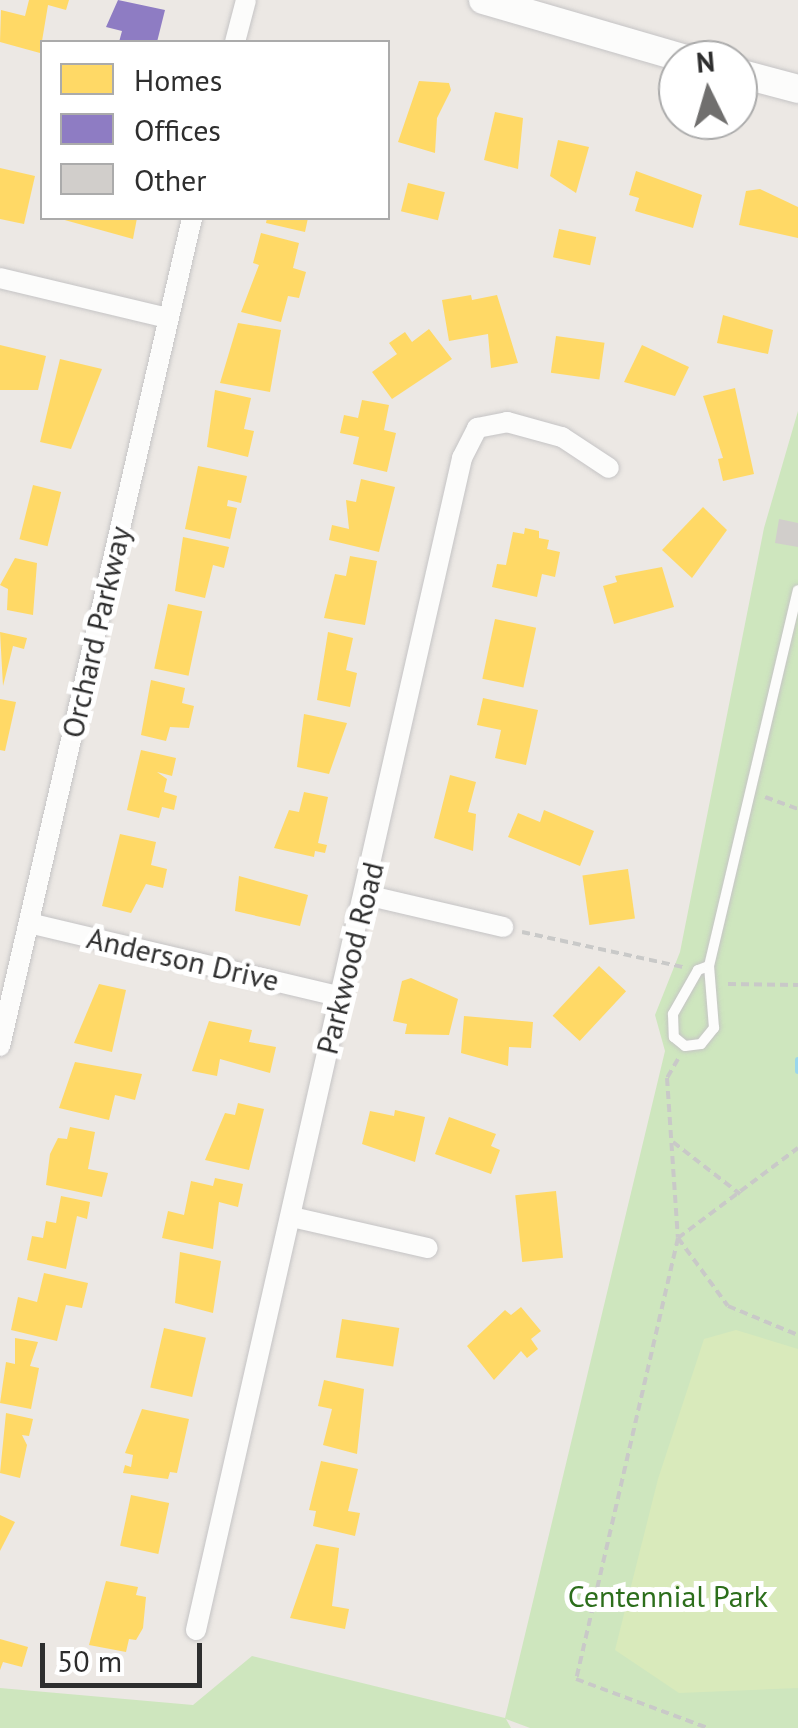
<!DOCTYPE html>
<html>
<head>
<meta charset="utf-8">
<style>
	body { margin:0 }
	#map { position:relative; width:798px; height:1728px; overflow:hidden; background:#ece8e4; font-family:"PT Sans",sans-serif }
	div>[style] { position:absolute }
	.green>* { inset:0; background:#cee6be }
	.pitch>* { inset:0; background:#d9eabb }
	.homes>* { inset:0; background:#ffd966; transform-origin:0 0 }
	.offices>* { inset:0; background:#8e7cc3 }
	.stream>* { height:6px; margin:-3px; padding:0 3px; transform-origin:3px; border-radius:3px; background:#99d6ec }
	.building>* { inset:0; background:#d1cecb }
	.path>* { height:4px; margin-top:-2px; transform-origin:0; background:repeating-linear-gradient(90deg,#c9c9c8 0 8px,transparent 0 13px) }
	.roads { filter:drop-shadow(0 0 2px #c5c4c5) drop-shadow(0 0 2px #c5c4c5) }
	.service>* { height:10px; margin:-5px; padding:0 5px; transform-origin:5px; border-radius:5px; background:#fcfcfb }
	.minor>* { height:20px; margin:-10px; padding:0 10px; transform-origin:10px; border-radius:10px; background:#fcfcfb }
	.secondary>* { height:28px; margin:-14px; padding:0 14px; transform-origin:14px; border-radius:14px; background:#fcfcfb }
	span { translate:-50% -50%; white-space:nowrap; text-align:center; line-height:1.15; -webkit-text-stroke:10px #fff; paint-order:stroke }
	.street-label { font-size:30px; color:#2e2e2e }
	.park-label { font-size:30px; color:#2c6e1b }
	.legend { position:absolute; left:40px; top:40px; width:350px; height:180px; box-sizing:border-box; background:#fff; border:2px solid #ababab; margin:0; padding:12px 18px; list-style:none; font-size:30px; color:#2e2e2e }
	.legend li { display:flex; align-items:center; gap:20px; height:50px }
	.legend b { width:50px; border:2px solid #ababab }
	.north { position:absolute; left:658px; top:40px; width:100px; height:100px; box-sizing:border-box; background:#fff; border:2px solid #ababab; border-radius:50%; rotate:355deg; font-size:28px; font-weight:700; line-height:40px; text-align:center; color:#2e2e2e }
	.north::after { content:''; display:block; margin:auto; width:35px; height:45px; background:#706f6e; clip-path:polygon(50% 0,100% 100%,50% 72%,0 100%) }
	.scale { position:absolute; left:40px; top:1643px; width:162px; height:45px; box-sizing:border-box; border:5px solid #2e2e2e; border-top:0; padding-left:12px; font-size:30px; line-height:35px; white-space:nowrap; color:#2e2e2e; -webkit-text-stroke:8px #fff; paint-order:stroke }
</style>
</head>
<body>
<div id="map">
	<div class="green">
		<div style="clip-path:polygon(798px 411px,798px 1728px,530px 1728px,506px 1719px,511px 1728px,0 1728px,0 1688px,193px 1705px,252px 1656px,505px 1718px,665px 1051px,655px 1015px,680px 952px,764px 528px)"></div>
	</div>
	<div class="pitch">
		<div style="clip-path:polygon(736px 1330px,798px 1349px,798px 1688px,679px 1693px,615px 1650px,658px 1479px,704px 1339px)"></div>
	</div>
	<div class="homes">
		<div style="clip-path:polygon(29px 0,69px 0,66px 10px,48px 5px,40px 53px,0 42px,1px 10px,25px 16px)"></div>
		<div style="clip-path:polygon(419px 81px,449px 83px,451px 90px,437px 118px,435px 153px,398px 142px)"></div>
		<div style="clip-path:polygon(495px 112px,523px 118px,518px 169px,484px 160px)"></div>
		<div style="clip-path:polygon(558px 140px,589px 147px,576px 193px,550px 176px)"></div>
		<div style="clip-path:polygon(0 168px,35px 176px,24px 224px,0 219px)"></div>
		<div style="clip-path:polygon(636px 171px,702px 195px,693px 228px,635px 211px,639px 198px,629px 195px)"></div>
		<div style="left:408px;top:183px;width:38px;height:29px;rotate:14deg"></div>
		<div style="clip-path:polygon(760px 189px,798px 207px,798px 238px,739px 225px,746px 191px)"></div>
		<div style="clip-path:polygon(137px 218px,133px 239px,61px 219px,61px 218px)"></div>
		<div style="clip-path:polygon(267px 218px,308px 218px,305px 232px,266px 223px)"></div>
		<div style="left:559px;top:229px;width:38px;height:29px;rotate:12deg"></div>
		<div style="clip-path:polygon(261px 233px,299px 243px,293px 268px,306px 272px,299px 298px,288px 296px,281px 322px,241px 312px,259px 265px,253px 263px)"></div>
		<div style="clip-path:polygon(471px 295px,472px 300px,497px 295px,518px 363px,491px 368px,488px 334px,449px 341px,442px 300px)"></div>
		<div style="clip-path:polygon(723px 315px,773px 330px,768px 354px,717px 343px)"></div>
		<div style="clip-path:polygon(238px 323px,281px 330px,270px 392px,220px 383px)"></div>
		<div style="clip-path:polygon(429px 329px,452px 359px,392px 399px,372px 372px,397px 354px,389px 343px,405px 332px,412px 342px)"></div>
		<div style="left:556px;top:336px;width:49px;height:37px;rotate:8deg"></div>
		<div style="clip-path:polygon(0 345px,46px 356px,38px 390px,0 390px)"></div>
		<div style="clip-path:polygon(642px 345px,689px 367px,675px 396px,624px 382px)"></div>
		<div style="clip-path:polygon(60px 359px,102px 369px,71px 449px,40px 442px)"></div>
		<div style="clip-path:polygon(735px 388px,754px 474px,723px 481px,718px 459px,723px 458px,703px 396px)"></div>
		<div style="clip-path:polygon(215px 390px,251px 398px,244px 429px,254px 431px,248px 457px,207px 447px)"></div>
		<div style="clip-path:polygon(362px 400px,389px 405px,384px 430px,396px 433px,387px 472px,353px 464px,359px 437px,340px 433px,344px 415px,358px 418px)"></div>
		<div style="clip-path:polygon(198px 466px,247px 476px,241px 503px,228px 500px,227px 506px,237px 508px,230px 539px,185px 529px)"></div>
		<div style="clip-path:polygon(361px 479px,395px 487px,379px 552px,329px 540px,332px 525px,349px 529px,346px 500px,356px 502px)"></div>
		<div style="left:33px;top:485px;width:29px;height:56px;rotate:14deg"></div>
		<div style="clip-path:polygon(703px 507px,727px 530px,692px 578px,662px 550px)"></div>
		<div style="clip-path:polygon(525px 528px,539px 531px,539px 538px,549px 540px,547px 549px,560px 552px,555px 577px,542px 574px,537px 597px,492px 587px,497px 564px,506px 565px,513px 532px,524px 534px)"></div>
		<div style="clip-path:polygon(183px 537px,229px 547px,224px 568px,213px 565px,205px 598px,175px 591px)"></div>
		<div style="clip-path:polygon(350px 556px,377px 561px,365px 625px,324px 618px,335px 574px,346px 576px)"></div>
		<div style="clip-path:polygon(15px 558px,37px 563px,33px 615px,7px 610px,8px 589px,0 585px)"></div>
		<div style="clip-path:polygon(662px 567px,674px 607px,614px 624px,603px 586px,617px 582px,615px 576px)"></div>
		<div style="left:168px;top:604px;width:35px;height:66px;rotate:12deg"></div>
		<div style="left:495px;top:619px;width:42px;height:61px;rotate:12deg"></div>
		<div style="clip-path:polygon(0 632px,27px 638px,24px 649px,13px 646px,3px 686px)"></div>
		<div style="clip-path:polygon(328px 632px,353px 638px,346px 670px,357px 673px,350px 707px,317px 700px)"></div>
		<div style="clip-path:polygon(151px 680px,185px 688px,182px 703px,194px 706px,189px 728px,170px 727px,166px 741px,141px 735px)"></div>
		<div style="clip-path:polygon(483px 698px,538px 710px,526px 765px,495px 758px,501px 730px,477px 725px)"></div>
		<div style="clip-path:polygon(0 699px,16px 702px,5px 751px,0 750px)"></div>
		<div style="clip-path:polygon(304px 714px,347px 723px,329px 774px,297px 767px)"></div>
		<div style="clip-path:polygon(141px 750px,176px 758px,172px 776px,157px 772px,167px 779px,164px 792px,177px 796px,174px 810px,162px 807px,159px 818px,127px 810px)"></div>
		<div style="clip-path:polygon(450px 775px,476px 782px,468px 812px,476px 814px,473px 851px,434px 838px)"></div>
		<div style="clip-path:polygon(304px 792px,328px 797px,318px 843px,327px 845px,325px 853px,315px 851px,314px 857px,274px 848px,289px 810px,299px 812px)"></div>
		<div style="clip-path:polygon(544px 810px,594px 831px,580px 866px,508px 837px,518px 813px,540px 822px)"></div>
		<div style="clip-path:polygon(120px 834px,156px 842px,151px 865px,167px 869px,163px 888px,146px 884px,131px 913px,102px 906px)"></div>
		<div style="left:628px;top:869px;width:50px;height:46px;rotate:82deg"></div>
		<div style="clip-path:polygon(239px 876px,308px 895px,300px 926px,235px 911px)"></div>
		<div style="left:599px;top:966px;width:37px;height:68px;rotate:43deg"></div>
		<div style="clip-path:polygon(411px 978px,458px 999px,449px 1035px,405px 1034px,407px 1024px,393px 1021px,402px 981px)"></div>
		<div style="clip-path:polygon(99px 984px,126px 990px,112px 1052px,74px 1043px)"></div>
		<div style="clip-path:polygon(464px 1016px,533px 1022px,531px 1048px,509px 1047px,508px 1066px,461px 1053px)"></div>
		<div style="clip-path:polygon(209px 1021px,252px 1030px,249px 1042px,276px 1047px,270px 1073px,220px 1059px,217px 1076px,192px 1071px)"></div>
		<div style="clip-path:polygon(75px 1062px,142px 1074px,135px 1100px,115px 1095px,109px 1120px,59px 1108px)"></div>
		<div style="clip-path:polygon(238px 1103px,264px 1109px,249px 1170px,205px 1160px,225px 1113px,235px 1115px)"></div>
		<div style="clip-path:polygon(395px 1110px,425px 1117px,415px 1162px,362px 1144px,370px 1111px,394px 1116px)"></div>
		<div style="clip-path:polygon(449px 1117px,496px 1134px,491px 1146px,500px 1150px,491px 1174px,435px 1154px)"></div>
		<div style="clip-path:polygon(70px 1127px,95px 1132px,88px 1169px,108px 1173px,102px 1197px,46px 1185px,50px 1154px,58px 1138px,67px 1139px)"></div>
		<div style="clip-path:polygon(215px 1178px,243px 1184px,238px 1207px,219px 1202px,213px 1249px,162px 1238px,168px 1211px,184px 1215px,191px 1181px,213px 1186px)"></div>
		<div style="left:556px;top:1191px;width:67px;height:41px;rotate:84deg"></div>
		<div style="clip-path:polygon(61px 1196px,90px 1202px,87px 1219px,77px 1216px,66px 1269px,27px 1260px,32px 1236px,43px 1238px,46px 1221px,56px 1223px)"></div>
		<div style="clip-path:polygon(180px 1252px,221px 1261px,213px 1313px,175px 1303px)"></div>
		<div style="clip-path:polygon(44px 1273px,88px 1283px,82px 1308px,66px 1305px,57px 1341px,11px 1330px,18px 1297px,37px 1302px)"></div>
		<div style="clip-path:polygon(521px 1307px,541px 1331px,531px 1339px,538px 1349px,527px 1358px,521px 1351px,494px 1380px,467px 1346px,505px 1310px,511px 1315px)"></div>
		<div style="left:342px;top:1319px;width:58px;height:39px;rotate:9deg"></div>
		<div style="left:164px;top:1328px;width:43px;height:61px;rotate:13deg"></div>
		<div style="clip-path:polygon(15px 1338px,38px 1342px,30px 1366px,39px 1368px,31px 1409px,0 1403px,6px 1362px,15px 1364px)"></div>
		<div style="clip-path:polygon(324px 1380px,364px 1389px,357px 1454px,323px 1445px,332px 1409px,318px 1406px)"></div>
		<div style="clip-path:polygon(142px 1409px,189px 1419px,177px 1473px,170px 1472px,168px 1479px,123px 1473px,125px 1465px,131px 1467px,133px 1455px,125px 1453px)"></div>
		<div style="clip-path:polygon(6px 1413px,33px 1419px,29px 1436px,22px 1435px,27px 1445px,20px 1478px,0 1473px)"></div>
		<div style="clip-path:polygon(321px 1461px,358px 1469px,348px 1511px,360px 1513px,355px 1536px,313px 1526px,316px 1511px,309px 1510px)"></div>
		<div style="left:131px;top:1495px;width:39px;height:52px;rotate:12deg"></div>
		<div style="clip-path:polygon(0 1515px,15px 1522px,0 1551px)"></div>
		<div style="clip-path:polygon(316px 1544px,339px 1548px,332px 1606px,349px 1609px,345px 1629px,290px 1618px)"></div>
		<div style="clip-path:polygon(106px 1581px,138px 1587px,136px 1595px,146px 1597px,143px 1628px,136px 1640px,129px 1639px,126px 1652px,89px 1645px)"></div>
		<div style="clip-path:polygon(0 1639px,28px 1647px,22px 1667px,3px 1662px,0 1670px)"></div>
	</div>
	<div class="offices">
		<div style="clip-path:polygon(118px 0,165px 10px,157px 42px,119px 42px,122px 31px,106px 27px)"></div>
	</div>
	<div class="stream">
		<div style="left:798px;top:1060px;width:11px;rotate:90deg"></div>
	</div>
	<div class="building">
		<div style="clip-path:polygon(779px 519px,798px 523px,798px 547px,775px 543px)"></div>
	</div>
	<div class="path">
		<div style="left:765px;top:797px;width:35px;rotate:20deg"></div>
		<div style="left:522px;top:932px;width:165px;rotate:12.3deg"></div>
		<div style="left:728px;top:984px;width:70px;rotate:0.8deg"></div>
		<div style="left:678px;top:1059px;width:22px;rotate:120deg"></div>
		<div style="left:667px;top:1078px;width:160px;rotate:86.1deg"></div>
		<div style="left:678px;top:1238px;width:453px;rotate:103deg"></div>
		<div style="left:576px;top:1679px;width:141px;rotate:20.4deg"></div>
		<div style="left:673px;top:1142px;width:85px;rotate:37.8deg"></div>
		<div style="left:678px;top:1238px;width:84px;rotate:53.7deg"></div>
		<div style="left:728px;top:1306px;width:76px;rotate:22.5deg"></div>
		<div style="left:678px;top:1238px;width:150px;rotate:-36.9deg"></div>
	</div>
	<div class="roads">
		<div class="service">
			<div style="left:709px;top:966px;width:12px;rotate:160deg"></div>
			<div style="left:698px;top:970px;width:51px;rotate:119.6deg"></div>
			<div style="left:673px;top:1014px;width:23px;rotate:88deg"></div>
			<div style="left:674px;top:1037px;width:14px;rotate:39deg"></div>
			<div style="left:685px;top:1046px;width:16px;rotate:-7deg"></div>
			<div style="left:701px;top:1044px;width:21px;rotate:-51deg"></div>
			<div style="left:714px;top:1028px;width:62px;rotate:-94.6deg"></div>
			<div style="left:709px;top:966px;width:386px;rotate:-76.7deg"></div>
		</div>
		<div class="minor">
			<div style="left:235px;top:42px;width:43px;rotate:-75.3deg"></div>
			<div style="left:0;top:278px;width:173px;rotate:13.4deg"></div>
			<div style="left:366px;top:895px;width:141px;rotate:13.1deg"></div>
			<div style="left:29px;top:923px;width:318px;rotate:13.3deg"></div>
			<div style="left:0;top:1046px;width:850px;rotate:-76.94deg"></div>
			<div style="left:292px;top:1217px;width:139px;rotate:12.9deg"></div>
			<div style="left:196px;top:1630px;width:1202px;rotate:-77.21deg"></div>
			<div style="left:462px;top:458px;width:34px;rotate:-63deg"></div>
			<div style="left:477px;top:428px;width:31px;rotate:-11deg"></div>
			<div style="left:507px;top:422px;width:57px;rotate:15.3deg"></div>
			<div style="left:562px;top:437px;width:56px;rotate:33.4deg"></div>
		</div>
		<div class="secondary">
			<div style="left:483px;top:0;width:215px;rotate:16.2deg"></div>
			<div style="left:738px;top:73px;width:62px;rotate:14.9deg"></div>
		</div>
	</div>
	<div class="street-label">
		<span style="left:96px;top:632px;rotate:-77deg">Orchard Parkway</span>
		<span style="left:350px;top:958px;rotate:-76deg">Parkwood Road</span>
		<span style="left:183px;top:959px;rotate:13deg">Anderson Drive</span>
	</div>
	<div class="park-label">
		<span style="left:668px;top:1596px">Centennial Park</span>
	</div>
	<ul class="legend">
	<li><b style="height:28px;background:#ffd966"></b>Homes</li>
	<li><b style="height:28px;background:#8e7cc3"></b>Offices</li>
	<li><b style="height:28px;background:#d1cecb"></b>Other</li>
	</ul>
	<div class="north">N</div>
	<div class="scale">50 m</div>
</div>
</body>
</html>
